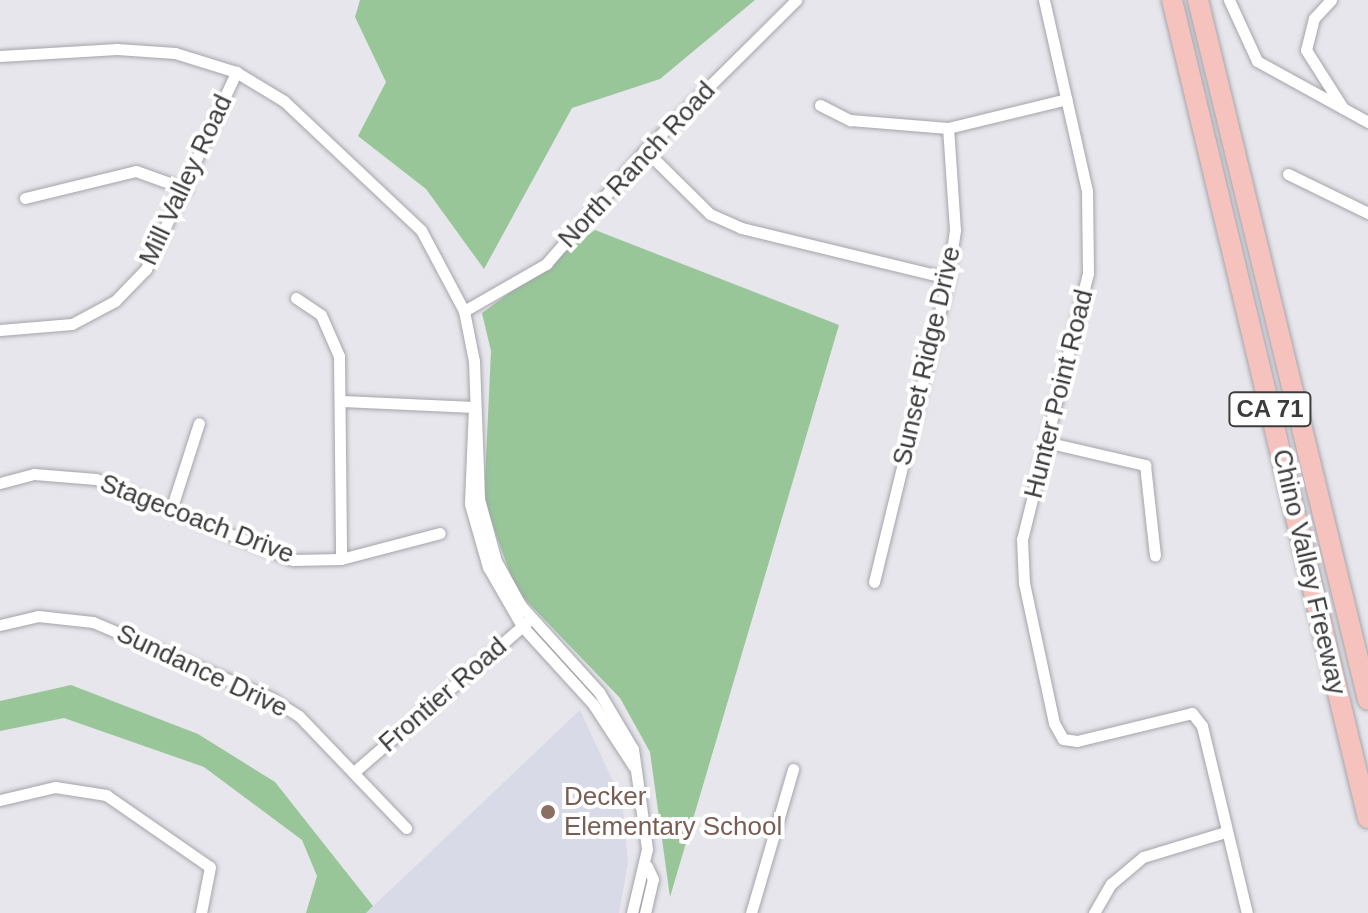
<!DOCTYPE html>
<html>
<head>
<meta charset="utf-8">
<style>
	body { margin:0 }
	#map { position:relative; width:1368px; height:913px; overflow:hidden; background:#e6e6ec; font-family:Arial,sans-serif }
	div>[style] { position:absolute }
	.built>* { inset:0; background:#d9dae7 }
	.green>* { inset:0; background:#98c699 }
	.roads { filter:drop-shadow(0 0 2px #a4a5ab) drop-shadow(0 0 2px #a4a5ab) }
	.street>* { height:11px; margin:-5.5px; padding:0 5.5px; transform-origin:5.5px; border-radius:5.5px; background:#fff }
	.highway>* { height:20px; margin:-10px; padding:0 10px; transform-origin:10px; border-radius:10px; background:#f5c2bd }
	.dots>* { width:22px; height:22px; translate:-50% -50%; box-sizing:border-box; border:4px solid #fff; border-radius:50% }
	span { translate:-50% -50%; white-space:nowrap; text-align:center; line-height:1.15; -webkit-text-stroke:8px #fff; paint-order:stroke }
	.shield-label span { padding:2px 6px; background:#fff; border:2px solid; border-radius:6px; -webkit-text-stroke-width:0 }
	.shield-label { font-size:24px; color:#3c3c3e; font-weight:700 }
	.street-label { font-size:26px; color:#3c3c3e }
	.education-label { font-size:26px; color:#785e54 }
	.left { translate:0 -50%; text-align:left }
</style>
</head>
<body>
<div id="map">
	<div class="built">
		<div style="clip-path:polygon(580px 710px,622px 801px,628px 863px,619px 913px,366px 913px)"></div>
	</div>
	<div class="green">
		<div style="clip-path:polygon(360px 0,755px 0,660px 79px,572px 108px,484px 269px,426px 189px,358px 136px,386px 82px,355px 17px)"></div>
		<div style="clip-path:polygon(595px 230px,839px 325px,670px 897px,650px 752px,620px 698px,516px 590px,484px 501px,491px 351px,482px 313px)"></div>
		<div style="clip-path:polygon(71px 685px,198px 734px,275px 782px,373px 906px,366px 913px,306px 913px,317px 876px,302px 840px,204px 767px,64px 718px,0 731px,0 701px)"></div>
	</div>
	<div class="roads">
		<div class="street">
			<div style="left:1044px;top:0;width:196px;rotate:77.3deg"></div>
			<div style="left:1087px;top:191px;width:82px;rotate:89.3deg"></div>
			<div style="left:1088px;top:273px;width:274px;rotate:103.9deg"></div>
			<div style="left:1022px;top:539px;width:44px;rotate:87.4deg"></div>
			<div style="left:1024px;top:583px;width:143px;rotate:77.9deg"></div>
			<div style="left:1054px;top:723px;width:18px;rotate:61deg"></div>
			<div style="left:1063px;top:739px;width:14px;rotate:8deg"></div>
			<div style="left:1077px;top:741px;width:118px;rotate:-13.7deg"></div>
			<div style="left:1192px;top:713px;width:16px;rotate:52deg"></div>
			<div style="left:1202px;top:726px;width:192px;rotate:76.5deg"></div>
			<div style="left:1229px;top:0;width:67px;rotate:65.3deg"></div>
			<div style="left:1257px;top:61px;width:127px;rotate:28.8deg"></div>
			<div style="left:1331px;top:0;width:25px;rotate:133deg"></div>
			<div style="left:1314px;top:18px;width:33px;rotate:104deg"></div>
			<div style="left:1306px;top:50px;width:69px;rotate:57.5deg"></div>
			<div style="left:0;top:56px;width:117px;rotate:-3.4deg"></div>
			<div style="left:117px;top:49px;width:58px;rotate:3.9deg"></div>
			<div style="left:175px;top:53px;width:64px;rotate:17.3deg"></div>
			<div style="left:236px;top:72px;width:56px;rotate:31.1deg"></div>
			<div style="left:284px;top:101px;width:188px;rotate:43.3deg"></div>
			<div style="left:421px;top:230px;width:92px;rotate:62deg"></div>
			<div style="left:464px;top:311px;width:51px;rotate:78.7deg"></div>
			<div style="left:474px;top:361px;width:138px;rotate:87.9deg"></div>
			<div style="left:479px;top:499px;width:64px;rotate:74.7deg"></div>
			<div style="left:496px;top:561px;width:51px;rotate:60.9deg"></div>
			<div style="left:521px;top:606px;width:116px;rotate:47.8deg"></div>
			<div style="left:599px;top:692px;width:66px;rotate:59.2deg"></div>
			<div style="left:633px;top:749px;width:101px;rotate:82deg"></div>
			<div style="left:647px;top:849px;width:66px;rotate:103.2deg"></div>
			<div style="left:820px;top:105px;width:34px;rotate:27deg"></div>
			<div style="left:850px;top:120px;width:98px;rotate:4.7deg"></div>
			<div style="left:948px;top:128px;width:122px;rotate:-13.7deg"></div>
			<div style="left:645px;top:150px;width:91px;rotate:44.6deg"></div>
			<div style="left:710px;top:214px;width:34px;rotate:24deg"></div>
			<div style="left:741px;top:228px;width:213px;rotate:13.6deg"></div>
			<div style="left:1288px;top:174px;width:89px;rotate:26deg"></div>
			<div style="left:25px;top:198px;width:114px;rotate:-13.7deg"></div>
			<div style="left:136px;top:171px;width:53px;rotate:19.8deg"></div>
			<div style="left:296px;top:298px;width:30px;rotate:34deg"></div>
			<div style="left:321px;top:315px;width:45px;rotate:66.3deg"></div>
			<div style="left:339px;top:356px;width:203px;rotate:89.4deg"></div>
			<div style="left:464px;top:311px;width:95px;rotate:-29.8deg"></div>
			<div style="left:546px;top:264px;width:151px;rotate:-49deg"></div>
			<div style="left:645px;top:150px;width:213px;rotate:-44.8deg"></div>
			<div style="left:0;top:330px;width:72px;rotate:-4.8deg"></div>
			<div style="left:72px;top:324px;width:49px;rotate:-28.1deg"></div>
			<div style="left:115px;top:301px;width:45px;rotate:-45.9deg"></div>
			<div style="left:146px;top:269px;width:217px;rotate:-65.4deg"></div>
			<div style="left:342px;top:401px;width:132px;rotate:2.6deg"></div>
			<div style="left:474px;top:407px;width:97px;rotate:92.4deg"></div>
			<div style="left:470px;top:504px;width:66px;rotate:74.1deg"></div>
			<div style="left:488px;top:567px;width:68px;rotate:60deg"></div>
			<div style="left:522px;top:626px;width:105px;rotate:47.7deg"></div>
			<div style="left:593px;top:704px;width:75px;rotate:56.9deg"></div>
			<div style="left:1050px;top:443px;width:98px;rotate:13deg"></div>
			<div style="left:1145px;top:465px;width:91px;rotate:83.7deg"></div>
			<div style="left:0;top:483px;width:35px;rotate:-15deg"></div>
			<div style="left:34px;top:474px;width:62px;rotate:4.6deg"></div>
			<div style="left:96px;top:479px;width:213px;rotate:22.4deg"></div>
			<div style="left:293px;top:560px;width:48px;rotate:-1.2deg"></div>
			<div style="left:341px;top:559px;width:102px;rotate:-14.7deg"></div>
			<div style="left:171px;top:510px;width:91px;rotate:-72.2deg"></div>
			<div style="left:874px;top:582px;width:313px;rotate:-76.3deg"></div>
			<div style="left:948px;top:278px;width:49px;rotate:-81.7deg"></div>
			<div style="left:955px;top:230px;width:102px;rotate:-93.9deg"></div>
			<div style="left:0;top:625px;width:39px;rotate:-13deg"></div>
			<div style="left:38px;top:616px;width:55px;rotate:6.2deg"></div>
			<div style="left:93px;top:622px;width:194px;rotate:23.1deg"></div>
			<div style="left:271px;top:698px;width:33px;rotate:33deg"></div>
			<div style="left:299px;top:716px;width:155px;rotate:46.3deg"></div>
			<div style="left:354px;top:772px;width:228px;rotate:-40.9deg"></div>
			<div style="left:0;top:800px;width:57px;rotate:-13.3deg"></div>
			<div style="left:55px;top:787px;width:52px;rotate:8.9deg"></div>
			<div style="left:106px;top:795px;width:126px;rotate:34.7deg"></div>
			<div style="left:210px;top:867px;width:47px;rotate:101.1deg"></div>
			<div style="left:645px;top:913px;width:35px;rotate:-77deg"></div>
			<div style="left:653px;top:879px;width:14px;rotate:-115deg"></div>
			<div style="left:751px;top:913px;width:150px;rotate:-73.7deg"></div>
			<div style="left:1094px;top:913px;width:34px;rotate:-60deg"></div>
			<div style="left:1111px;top:884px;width:42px;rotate:-40.2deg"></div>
			<div style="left:1143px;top:857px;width:87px;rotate:-16.8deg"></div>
		</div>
		<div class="highway">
			<div style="left:1172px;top:0;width:841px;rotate:76.53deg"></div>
			<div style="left:1198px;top:0;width:720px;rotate:76.35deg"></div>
		</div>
	</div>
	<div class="dots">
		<div style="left:548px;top:812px;background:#8d6e63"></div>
	</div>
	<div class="shield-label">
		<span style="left:1270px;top:409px">CA 71</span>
	</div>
	<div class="street-label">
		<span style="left:637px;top:165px;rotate:-47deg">North Ranch Road</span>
		<span style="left:186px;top:180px;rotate:-65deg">Mill Valley Road</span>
		<span style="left:927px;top:356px;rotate:-77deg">Sunset Ridge Drive</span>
		<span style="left:1059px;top:394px;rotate:-76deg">Hunter Point Road</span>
		<span style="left:197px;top:519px;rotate:21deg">Stagecoach Drive</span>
		<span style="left:1309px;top:572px;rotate:77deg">Chino Valley Freeway</span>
		<span style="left:202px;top:671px;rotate:25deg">Sundance Drive</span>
		<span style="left:443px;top:695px;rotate:-41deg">Frontier Road</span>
	</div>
	<div class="education-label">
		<span class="left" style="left:564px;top:812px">Decker<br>Elementary School</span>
	</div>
</div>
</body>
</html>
